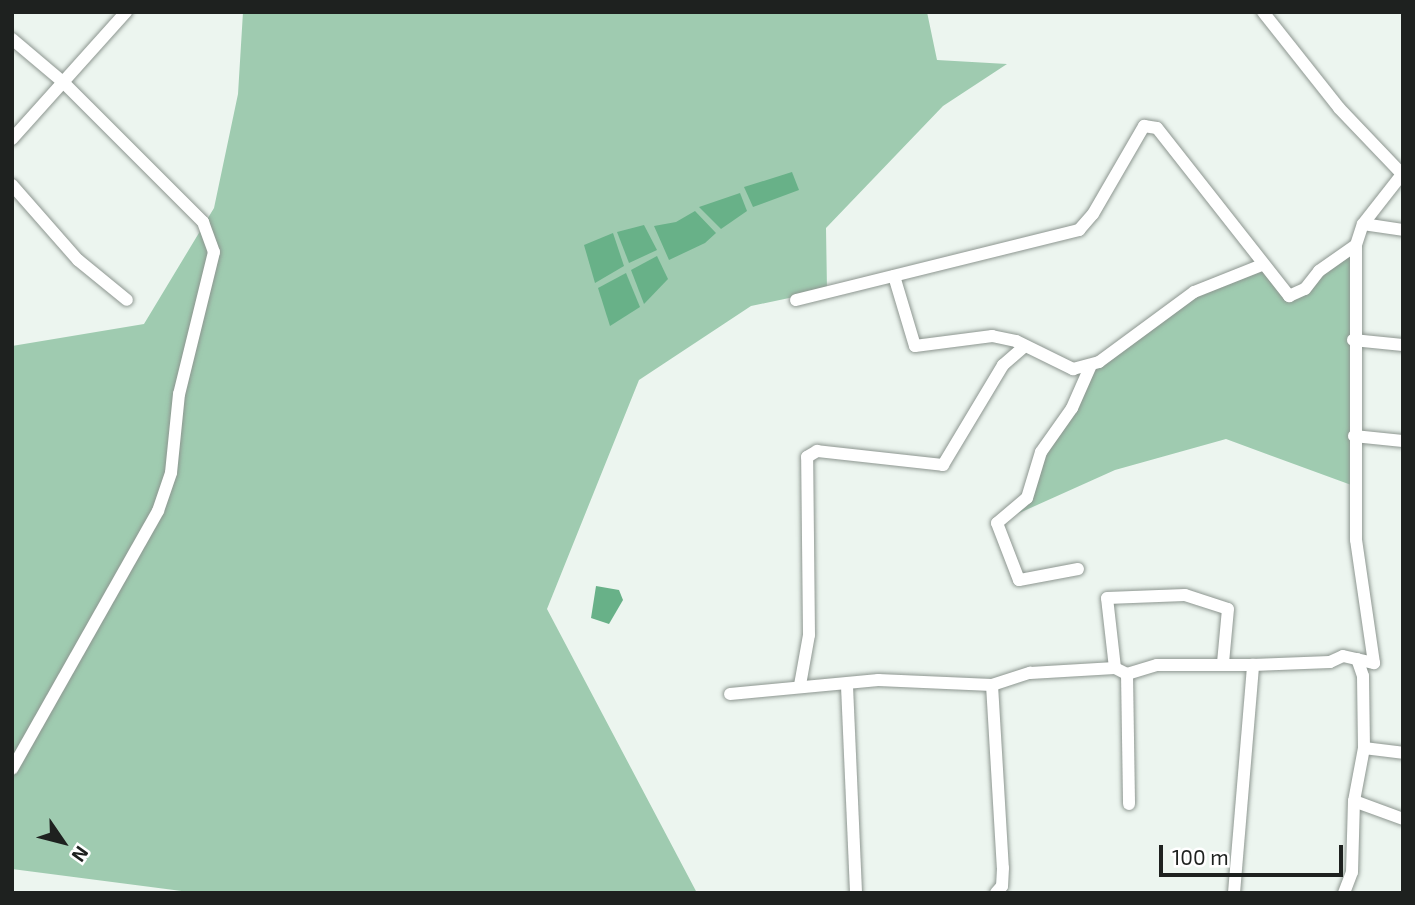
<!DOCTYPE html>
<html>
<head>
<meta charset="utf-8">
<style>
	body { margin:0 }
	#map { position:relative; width:1415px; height:905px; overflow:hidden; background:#ecf5ef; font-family:"Exo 2",sans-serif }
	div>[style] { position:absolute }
	.green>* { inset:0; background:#9fcbb0 }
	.water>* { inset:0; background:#68b188 }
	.roads { filter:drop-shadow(0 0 2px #8d9690) drop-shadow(0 0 2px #8d9690) }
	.street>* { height:12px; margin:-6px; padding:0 6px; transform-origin:6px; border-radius:6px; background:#fff }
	span { translate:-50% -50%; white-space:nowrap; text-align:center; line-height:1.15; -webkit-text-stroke:5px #fff; paint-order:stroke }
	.frame { position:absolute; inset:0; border:14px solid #1e211f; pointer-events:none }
	.north { position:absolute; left:28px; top:807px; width:70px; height:70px; -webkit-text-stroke:5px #fff; paint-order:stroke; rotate:125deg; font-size:19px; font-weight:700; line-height:28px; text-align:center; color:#1e211f }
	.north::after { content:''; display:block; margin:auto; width:24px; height:32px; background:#1e211f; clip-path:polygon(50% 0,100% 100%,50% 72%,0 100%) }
	.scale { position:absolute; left:1159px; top:845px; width:184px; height:32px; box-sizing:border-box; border:4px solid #1e211f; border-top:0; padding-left:9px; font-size:21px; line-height:24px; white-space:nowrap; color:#1e211f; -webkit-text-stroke:5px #fff; paint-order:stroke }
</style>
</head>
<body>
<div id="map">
	<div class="green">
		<div style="clip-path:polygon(243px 12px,927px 12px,937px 60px,1007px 64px,943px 106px,826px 228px,827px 290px,751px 306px,639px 380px,547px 609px,697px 893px,197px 893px,12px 869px,12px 346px,144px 324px,214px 208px,238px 94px)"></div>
		<div style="clip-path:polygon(1356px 245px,1354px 486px,1226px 439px,1115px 470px,997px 523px,1027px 498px,1041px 452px,1091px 365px,1194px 292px,1262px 265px,1289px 296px)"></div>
	</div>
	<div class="water">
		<div style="clip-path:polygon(792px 172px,799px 190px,753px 207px,744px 187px)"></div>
		<div style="clip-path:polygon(740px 193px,747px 211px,721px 229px,699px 207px)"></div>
		<div style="clip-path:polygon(695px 211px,716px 233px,705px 243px,669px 260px,654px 226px,676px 222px)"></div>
		<div style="clip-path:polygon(644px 225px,657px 250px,629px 263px,617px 232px)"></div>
		<div style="clip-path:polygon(613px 233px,624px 266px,595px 283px,584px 245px)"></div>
		<div style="clip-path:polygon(657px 256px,668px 279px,644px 304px,631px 270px)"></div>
		<div style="clip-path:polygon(626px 273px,640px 307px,610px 326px,598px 288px)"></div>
		<div style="clip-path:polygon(596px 586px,619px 590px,623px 600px,609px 624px,591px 618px)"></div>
	</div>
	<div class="roads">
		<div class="street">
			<div style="left:1263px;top:12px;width:122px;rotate:51.6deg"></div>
			<div style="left:1339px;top:108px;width:91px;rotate:46.3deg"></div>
			<div style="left:12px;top:39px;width:68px;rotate:40.2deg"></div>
			<div style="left:64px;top:83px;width:197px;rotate:45deg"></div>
			<div style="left:203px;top:222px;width:32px;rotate:70deg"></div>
			<div style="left:214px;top:252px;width:146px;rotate:103.8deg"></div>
			<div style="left:179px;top:394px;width:79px;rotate:95.8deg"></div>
			<div style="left:171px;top:473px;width:40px;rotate:108.9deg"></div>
			<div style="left:158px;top:511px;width:296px;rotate:119.5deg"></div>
			<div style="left:12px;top:139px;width:171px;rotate:-48.1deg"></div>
			<div style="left:12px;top:185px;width:100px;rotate:48.7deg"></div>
			<div style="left:78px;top:260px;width:63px;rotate:39.2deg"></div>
			<div style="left:1363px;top:224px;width:40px;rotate:8.5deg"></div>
			<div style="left:894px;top:276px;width:73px;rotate:73.3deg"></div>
			<div style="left:915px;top:346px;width:78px;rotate:-7.4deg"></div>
			<div style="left:992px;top:336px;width:25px;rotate:12deg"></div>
			<div style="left:1016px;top:341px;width:64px;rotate:26.2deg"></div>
			<div style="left:1073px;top:369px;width:27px;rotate:-15deg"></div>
			<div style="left:1099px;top:362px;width:118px;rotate:-36.4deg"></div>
			<div style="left:1194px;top:292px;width:73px;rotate:-21.7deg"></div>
			<div style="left:796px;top:300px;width:292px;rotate:-13.9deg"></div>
			<div style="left:1079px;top:230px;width:21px;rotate:-49deg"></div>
			<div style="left:1093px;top:214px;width:102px;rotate:-59.9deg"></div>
			<div style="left:1144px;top:126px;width:13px;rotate:9deg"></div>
			<div style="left:1157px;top:128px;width:214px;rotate:51.8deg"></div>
			<div style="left:1289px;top:296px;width:17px;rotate:-24deg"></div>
			<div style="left:1305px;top:289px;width:23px;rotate:-52deg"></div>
			<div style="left:1319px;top:271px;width:45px;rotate:-35.1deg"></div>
			<div style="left:1353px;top:340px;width:50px;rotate:5.7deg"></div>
			<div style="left:1354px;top:436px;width:49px;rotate:5.8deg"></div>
			<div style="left:1078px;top:569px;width:60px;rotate:169.4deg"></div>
			<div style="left:1019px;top:580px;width:61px;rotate:-111.1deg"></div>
			<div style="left:997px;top:523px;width:39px;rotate:-40deg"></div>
			<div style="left:1027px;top:498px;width:48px;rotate:-73.1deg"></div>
			<div style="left:1041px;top:452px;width:54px;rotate:-54.8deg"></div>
			<div style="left:1072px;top:408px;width:47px;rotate:-66.2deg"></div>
			<div style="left:1115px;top:668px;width:70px;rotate:-96.5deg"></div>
			<div style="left:1107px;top:598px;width:78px;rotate:-2.2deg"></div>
			<div style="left:1185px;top:595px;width:45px;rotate:18deg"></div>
			<div style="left:1228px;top:609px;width:54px;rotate:95.3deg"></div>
			<div style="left:1127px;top:674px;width:130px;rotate:89.1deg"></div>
			<div style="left:800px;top:685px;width:51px;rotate:-79.8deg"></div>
			<div style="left:809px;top:635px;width:178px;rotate:-90.6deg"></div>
			<div style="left:807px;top:457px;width:12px;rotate:-31deg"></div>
			<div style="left:817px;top:451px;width:127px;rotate:6.3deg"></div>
			<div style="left:943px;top:465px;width:117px;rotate:-59deg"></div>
			<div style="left:1003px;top:365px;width:29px;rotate:-41deg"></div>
			<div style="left:992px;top:685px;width:183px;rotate:86.6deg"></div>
			<div style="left:1003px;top:868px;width:18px;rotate:93deg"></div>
			<div style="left:1002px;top:886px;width:9px;rotate:131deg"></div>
			<div style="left:847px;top:686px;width:207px;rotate:87.5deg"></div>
			<div style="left:730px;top:694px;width:149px;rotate:-5.4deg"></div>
			<div style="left:878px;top:680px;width:114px;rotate:2.5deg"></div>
			<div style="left:992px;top:685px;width:40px;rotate:-18deg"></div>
			<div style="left:1030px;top:673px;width:85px;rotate:-3.4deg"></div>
			<div style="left:1115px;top:668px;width:13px;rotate:27deg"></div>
			<div style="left:1127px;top:674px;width:31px;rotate:-17deg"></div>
			<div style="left:1157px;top:665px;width:96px"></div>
			<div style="left:1364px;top:748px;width:39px;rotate:7deg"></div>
			<div style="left:1354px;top:801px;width:52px;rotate:20.2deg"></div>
			<div style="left:1234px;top:893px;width:229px;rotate:-85.2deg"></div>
			<div style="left:1253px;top:665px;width:77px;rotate:-2.2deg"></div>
			<div style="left:1330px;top:662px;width:14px;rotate:-25deg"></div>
			<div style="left:1343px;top:656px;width:32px;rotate:13deg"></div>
			<div style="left:1374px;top:663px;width:124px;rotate:-98.3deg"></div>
			<div style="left:1356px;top:540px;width:295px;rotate:-90deg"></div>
			<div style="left:1356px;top:245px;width:22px;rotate:-72deg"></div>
			<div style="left:1363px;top:224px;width:65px;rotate:-51.9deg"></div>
			<div style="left:1344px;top:893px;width:22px;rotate:-69deg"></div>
			<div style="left:1352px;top:872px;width:71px;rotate:-88.4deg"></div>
			<div style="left:1354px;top:801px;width:54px;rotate:-79.3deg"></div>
			<div style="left:1364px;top:748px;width:72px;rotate:-90.8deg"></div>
			<div style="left:1363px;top:676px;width:18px;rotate:-109deg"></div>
		</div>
	</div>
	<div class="frame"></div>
	<div class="north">N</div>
	<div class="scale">100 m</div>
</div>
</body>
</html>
